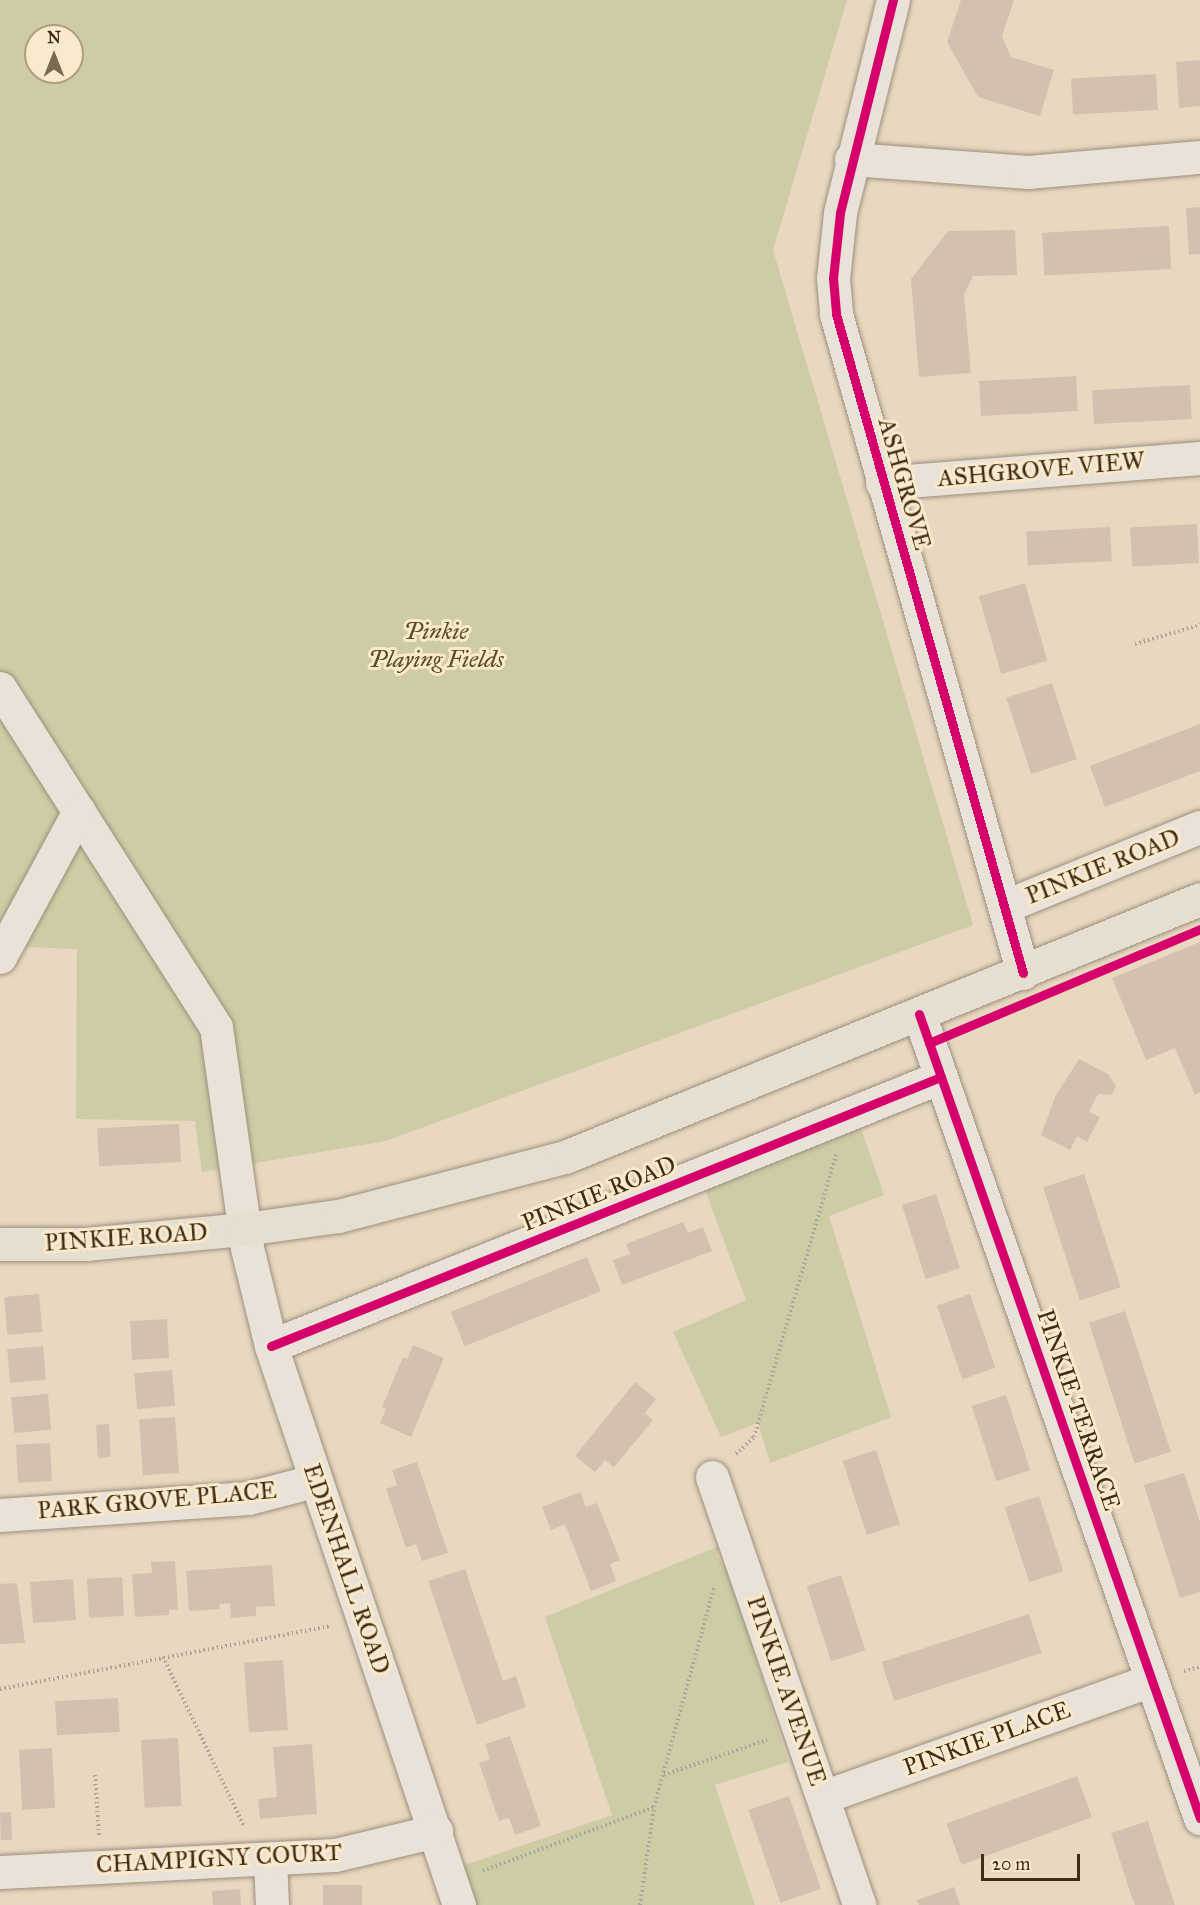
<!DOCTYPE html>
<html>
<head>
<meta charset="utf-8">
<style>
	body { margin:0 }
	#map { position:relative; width:1200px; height:1905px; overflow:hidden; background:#e7d8bf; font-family:"IM FELL Great Primer",serif }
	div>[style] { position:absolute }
	.green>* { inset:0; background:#cecca4 }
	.building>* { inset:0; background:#d5c0b0; transform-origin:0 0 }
	.path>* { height:4px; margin-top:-2px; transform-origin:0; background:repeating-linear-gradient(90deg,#aba397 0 1.5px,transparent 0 4.5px) }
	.roads { filter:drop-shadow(0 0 2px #9b907f) drop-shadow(0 0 2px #9b907f) }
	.minor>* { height:33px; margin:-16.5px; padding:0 16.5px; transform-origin:16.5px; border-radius:16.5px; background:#eae2d6 }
	.major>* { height:33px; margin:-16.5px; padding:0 16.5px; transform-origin:16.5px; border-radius:16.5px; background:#e6decf }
	.cycleway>* { height:9px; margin:-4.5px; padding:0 4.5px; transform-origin:4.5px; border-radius:4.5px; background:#d6006c }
	span { translate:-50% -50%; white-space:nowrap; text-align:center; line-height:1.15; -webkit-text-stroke:6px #fae9ca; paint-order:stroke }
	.street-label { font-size:24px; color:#412c12 }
	.park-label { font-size:24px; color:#594a2b; font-style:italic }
	.north { position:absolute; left:24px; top:24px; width:60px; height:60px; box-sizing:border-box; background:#fae9ca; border:2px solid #b09d80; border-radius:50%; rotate:0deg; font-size:16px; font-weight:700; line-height:24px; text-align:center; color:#412c12 }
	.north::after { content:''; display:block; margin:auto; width:21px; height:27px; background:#7b684f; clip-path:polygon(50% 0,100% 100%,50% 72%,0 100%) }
	.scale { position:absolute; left:981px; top:1854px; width:99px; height:27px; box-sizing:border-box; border:3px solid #412c12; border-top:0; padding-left:8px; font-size:18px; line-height:21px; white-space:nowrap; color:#412c12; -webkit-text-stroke:4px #fae9ca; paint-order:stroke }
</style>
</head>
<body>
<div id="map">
	<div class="green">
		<div style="clip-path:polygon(evenodd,0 0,847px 0,773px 250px,973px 925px,386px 1141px,202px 1172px,195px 1121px,76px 1119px,77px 949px,0 946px,0 0,36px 36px,72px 36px,72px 72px,36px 72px,36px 36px)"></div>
		<div style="clip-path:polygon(861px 1128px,884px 1195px,829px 1216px,891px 1417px,770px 1463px,758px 1423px,721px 1437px,673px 1332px,746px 1300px,705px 1190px)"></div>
		<div style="clip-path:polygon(719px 1546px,717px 1556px,731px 1576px,788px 1762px,715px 1785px,755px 1905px,475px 1905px,462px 1866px,612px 1815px,545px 1617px)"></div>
	</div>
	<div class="building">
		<div style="clip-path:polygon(961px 0,1014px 0,1002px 36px,1011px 57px,1054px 70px,1040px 116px,978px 97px,947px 42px)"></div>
		<div style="clip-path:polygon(1200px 60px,1200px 106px,1179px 108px,1176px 62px)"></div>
		<div style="left:1156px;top:74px;width:36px;height:85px;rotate:87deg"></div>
		<div style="clip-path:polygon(1200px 207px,1200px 254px,1189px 255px,1186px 208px)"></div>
		<div style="left:1169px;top:226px;width:43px;height:127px;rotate:87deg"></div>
		<div style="clip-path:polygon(1015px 230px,1017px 275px,973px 276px,964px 295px,971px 373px,919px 377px,911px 279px,948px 231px)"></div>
		<div style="left:1076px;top:376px;width:35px;height:97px;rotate:87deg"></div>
		<div style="left:1190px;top:385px;width:34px;height:98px;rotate:87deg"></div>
		<div style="left:1197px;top:524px;width:39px;height:67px;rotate:87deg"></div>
		<div style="left:1110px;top:527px;width:34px;height:84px;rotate:87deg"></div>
		<div style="left:1025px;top:583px;width:81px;height:48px;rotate:74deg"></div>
		<div style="left:1052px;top:683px;width:80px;height:48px;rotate:72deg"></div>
		<div style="clip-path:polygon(1200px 724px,1200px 771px,1105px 807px,1090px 766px)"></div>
		<div style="clip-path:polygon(1200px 942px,1200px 1092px,1195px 1095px,1175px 1048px,1146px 1060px,1112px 978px)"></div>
		<div style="clip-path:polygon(1079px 1059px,1108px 1074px,1116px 1086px,1112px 1095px,1098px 1094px,1089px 1112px,1100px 1117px,1087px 1142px,1077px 1136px,1070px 1150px,1041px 1135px,1056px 1095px)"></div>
		<div style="left:179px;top:1124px;width:38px;height:82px;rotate:87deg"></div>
		<div style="left:1084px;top:1174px;width:119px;height:43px;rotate:72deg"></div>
		<div style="left:936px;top:1194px;width:78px;height:36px;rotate:72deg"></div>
		<div style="clip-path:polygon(683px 1222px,688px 1233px,703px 1227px,712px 1251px,622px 1285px,613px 1260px,630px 1254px,626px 1244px)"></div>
		<div style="left:587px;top:1257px;width:37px;height:147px;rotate:68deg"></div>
		<div style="left:39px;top:1294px;width:38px;height:35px;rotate:85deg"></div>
		<div style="left:970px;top:1294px;width:78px;height:35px;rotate:71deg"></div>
		<div style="left:1125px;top:1311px;width:148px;height:38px;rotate:72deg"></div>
		<div style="left:167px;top:1319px;width:39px;height:37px;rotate:87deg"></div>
		<div style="clip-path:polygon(413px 1345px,444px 1358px,411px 1437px,380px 1423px,386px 1409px,382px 1407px,403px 1357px,407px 1359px)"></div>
		<div style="left:43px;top:1346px;width:34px;height:36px;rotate:85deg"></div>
		<div style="left:172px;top:1370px;width:36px;height:38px;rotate:85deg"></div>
		<div style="clip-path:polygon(635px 1382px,656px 1399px,645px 1413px,653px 1420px,614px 1467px,605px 1460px,595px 1472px,575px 1456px)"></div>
		<div style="left:48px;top:1394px;width:36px;height:37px;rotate:85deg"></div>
		<div style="left:1006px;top:1395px;width:79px;height:36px;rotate:72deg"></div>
		<div style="left:175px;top:1417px;width:56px;height:36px;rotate:86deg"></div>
		<div style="left:109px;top:1424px;width:33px;height:13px;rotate:87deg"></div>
		<div style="left:50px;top:1443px;width:38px;height:34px;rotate:87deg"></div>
		<div style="left:876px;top:1450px;width:78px;height:35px;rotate:72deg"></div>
		<div style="clip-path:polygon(417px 1462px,448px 1553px,422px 1561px,416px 1544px,406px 1548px,386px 1489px,397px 1485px,392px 1470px)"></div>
		<div style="clip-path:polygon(1184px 1473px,1200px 1522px,1200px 1592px,1180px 1598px,1144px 1485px)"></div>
		<div style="clip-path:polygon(580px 1492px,586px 1507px,597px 1503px,620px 1560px,610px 1564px,616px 1581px,591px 1591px,565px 1524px,551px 1530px,542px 1507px)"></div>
		<div style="left:1039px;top:1496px;width:79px;height:36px;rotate:72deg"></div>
		<div style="clip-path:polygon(175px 1561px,178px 1609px,169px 1610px,169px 1615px,135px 1617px,132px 1574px,152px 1573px,151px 1562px)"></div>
		<div style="clip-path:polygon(272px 1565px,275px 1606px,256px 1607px,256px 1616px,231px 1618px,230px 1603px,219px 1604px,220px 1609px,189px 1611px,186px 1571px)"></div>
		<div style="clip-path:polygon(465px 1569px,503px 1681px,516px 1676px,526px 1707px,477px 1725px,428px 1581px)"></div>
		<div style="left:841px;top:1575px;width:79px;height:36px;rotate:72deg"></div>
		<div style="left:122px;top:1577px;width:39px;height:35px;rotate:87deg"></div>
		<div style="left:73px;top:1579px;width:41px;height:43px;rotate:86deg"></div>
		<div style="clip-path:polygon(17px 1583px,25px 1643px,0 1644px,0 1584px)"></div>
		<div style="left:1029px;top:1614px;width:41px;height:155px;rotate:72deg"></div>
		<div style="left:283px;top:1660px;width:70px;height:39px;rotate:86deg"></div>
		<div style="left:118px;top:1698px;width:34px;height:63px;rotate:87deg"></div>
		<div style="clip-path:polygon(510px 1736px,541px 1826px,515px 1835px,509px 1818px,499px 1821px,479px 1763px,490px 1759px,485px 1744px)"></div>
		<div style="left:178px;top:1738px;width:68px;height:37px;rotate:87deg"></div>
		<div style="clip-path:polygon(312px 1744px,317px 1814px,260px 1819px,258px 1799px,277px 1797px,273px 1747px)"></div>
		<div style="left:52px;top:1748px;width:60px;height:33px;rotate:87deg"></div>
		<div style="left:1077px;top:1776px;width:44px;height:139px;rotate:70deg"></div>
		<div style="left:789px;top:1796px;width:98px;height:43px;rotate:71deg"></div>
		<div style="left:11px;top:1812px;width:28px;height:11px;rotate:88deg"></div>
		<div style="clip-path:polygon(1148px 1821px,1158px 1854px,1175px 1905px,1135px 1905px,1132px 1898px,1111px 1833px)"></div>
		<div style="left:362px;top:1885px;width:20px;height:39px;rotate:90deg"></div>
		<div style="clip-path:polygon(954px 1887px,960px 1905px,919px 1905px,917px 1900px)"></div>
		<div style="left:240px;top:1889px;width:16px;height:28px;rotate:86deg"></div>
	</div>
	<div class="path">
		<div style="left:1135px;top:644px;width:68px;rotate:-16.3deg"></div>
		<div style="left:736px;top:1454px;width:25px;rotate:-43deg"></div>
		<div style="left:754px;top:1437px;width:295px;rotate:-73.8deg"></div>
		<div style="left:163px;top:1657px;width:187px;rotate:64.4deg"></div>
		<div style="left:1184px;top:1671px;width:16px;rotate:-14deg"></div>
		<div style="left:0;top:1689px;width:335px;rotate:-10.8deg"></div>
		<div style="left:95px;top:1775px;width:60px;rotate:86.2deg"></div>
		<div style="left:664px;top:1775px;width:109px;rotate:-18.8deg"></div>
		<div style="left:483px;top:1871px;width:183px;rotate:-20.5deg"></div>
		<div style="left:640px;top:1905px;width:99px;rotate:-81.9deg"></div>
		<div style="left:654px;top:1807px;width:227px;rotate:-74.7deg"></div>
	</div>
	<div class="roads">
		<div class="minor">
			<div style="left:893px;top:0;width:219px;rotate:104deg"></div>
			<div style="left:840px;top:213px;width:65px;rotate:96.1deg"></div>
			<div style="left:833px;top:278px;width:36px;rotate:85deg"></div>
			<div style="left:836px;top:314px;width:685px;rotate:74.16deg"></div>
			<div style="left:851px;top:159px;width:177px;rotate:4.2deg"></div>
			<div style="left:1028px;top:172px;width:173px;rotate:-5deg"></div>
			<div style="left:882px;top:483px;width:319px;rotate:-4.5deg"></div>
			<div style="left:0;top:688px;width:402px;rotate:57.5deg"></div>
			<div style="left:216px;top:1027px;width:223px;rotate:82deg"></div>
			<div style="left:247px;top:1248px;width:101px;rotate:76.2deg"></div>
			<div style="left:271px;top:1346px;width:590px;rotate:71.41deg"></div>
			<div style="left:1005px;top:906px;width:210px;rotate:-22.1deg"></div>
			<div style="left:0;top:957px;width:166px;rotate:-61.6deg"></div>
			<div style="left:919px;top:1014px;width:852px;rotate:70.74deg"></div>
			<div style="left:271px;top:1346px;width:722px;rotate:-21.88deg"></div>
			<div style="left:712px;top:1477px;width:453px;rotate:71deg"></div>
			<div style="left:0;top:1515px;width:249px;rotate:-3.9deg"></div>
			<div style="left:248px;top:1498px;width:68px;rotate:-14.4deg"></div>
			<div style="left:823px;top:1797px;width:348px;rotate:-19.6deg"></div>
			<div style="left:270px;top:1859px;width:46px;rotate:87.5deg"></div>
			<div style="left:0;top:1872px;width:335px;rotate:-2.9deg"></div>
			<div style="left:335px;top:1855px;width:104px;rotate:-13.4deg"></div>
		</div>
		<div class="major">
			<div style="left:0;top:1244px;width:86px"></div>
			<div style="left:86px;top:1244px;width:160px;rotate:-5.4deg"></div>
			<div style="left:245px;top:1229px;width:94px;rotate:-8deg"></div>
			<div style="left:338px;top:1216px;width:235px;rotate:-14.6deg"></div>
			<div style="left:565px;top:1157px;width:685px;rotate:-22.11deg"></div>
		</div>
	</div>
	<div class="cycleway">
		<div style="left:893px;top:0;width:219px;rotate:104deg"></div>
		<div style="left:840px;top:213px;width:65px;rotate:96.1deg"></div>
		<div style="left:833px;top:278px;width:36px;rotate:85deg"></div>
		<div style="left:836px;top:314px;width:685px;rotate:74.16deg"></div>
		<div style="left:919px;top:1014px;width:852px;rotate:70.74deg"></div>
		<div style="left:929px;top:1043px;width:294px;rotate:-22.8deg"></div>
		<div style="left:271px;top:1346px;width:722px;rotate:-21.88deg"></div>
	</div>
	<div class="street-label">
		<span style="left:1041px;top:470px;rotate:-5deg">ASHGROVE VIEW</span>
		<span style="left:904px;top:484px;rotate:74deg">ASHGROVE</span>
		<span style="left:1103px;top:867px;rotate:-22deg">PINKIE ROAD</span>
		<span style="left:599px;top:1194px;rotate:-22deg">PINKIE ROAD</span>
		<span style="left:126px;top:1238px;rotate:-4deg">PINKIE ROAD</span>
		<span style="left:1078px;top:1410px;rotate:71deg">PINKIE TERRACE</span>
		<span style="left:157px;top:1501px;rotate:-5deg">PARK GROVE PLACE</span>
		<span style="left:346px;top:1569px;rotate:71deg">EDENHALL ROAD</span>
		<span style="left:786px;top:1691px;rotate:71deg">PINKIE AVENUE</span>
		<span style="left:987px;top:1739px;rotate:-20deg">PINKIE PLACE</span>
		<span style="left:219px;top:1859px;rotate:-3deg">CHAMPIGNY COURT</span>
	</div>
	<div class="park-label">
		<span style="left:436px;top:646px">Pinkie<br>Playing Fields</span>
	</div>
	<div class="north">N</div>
	<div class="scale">20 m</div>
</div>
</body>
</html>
